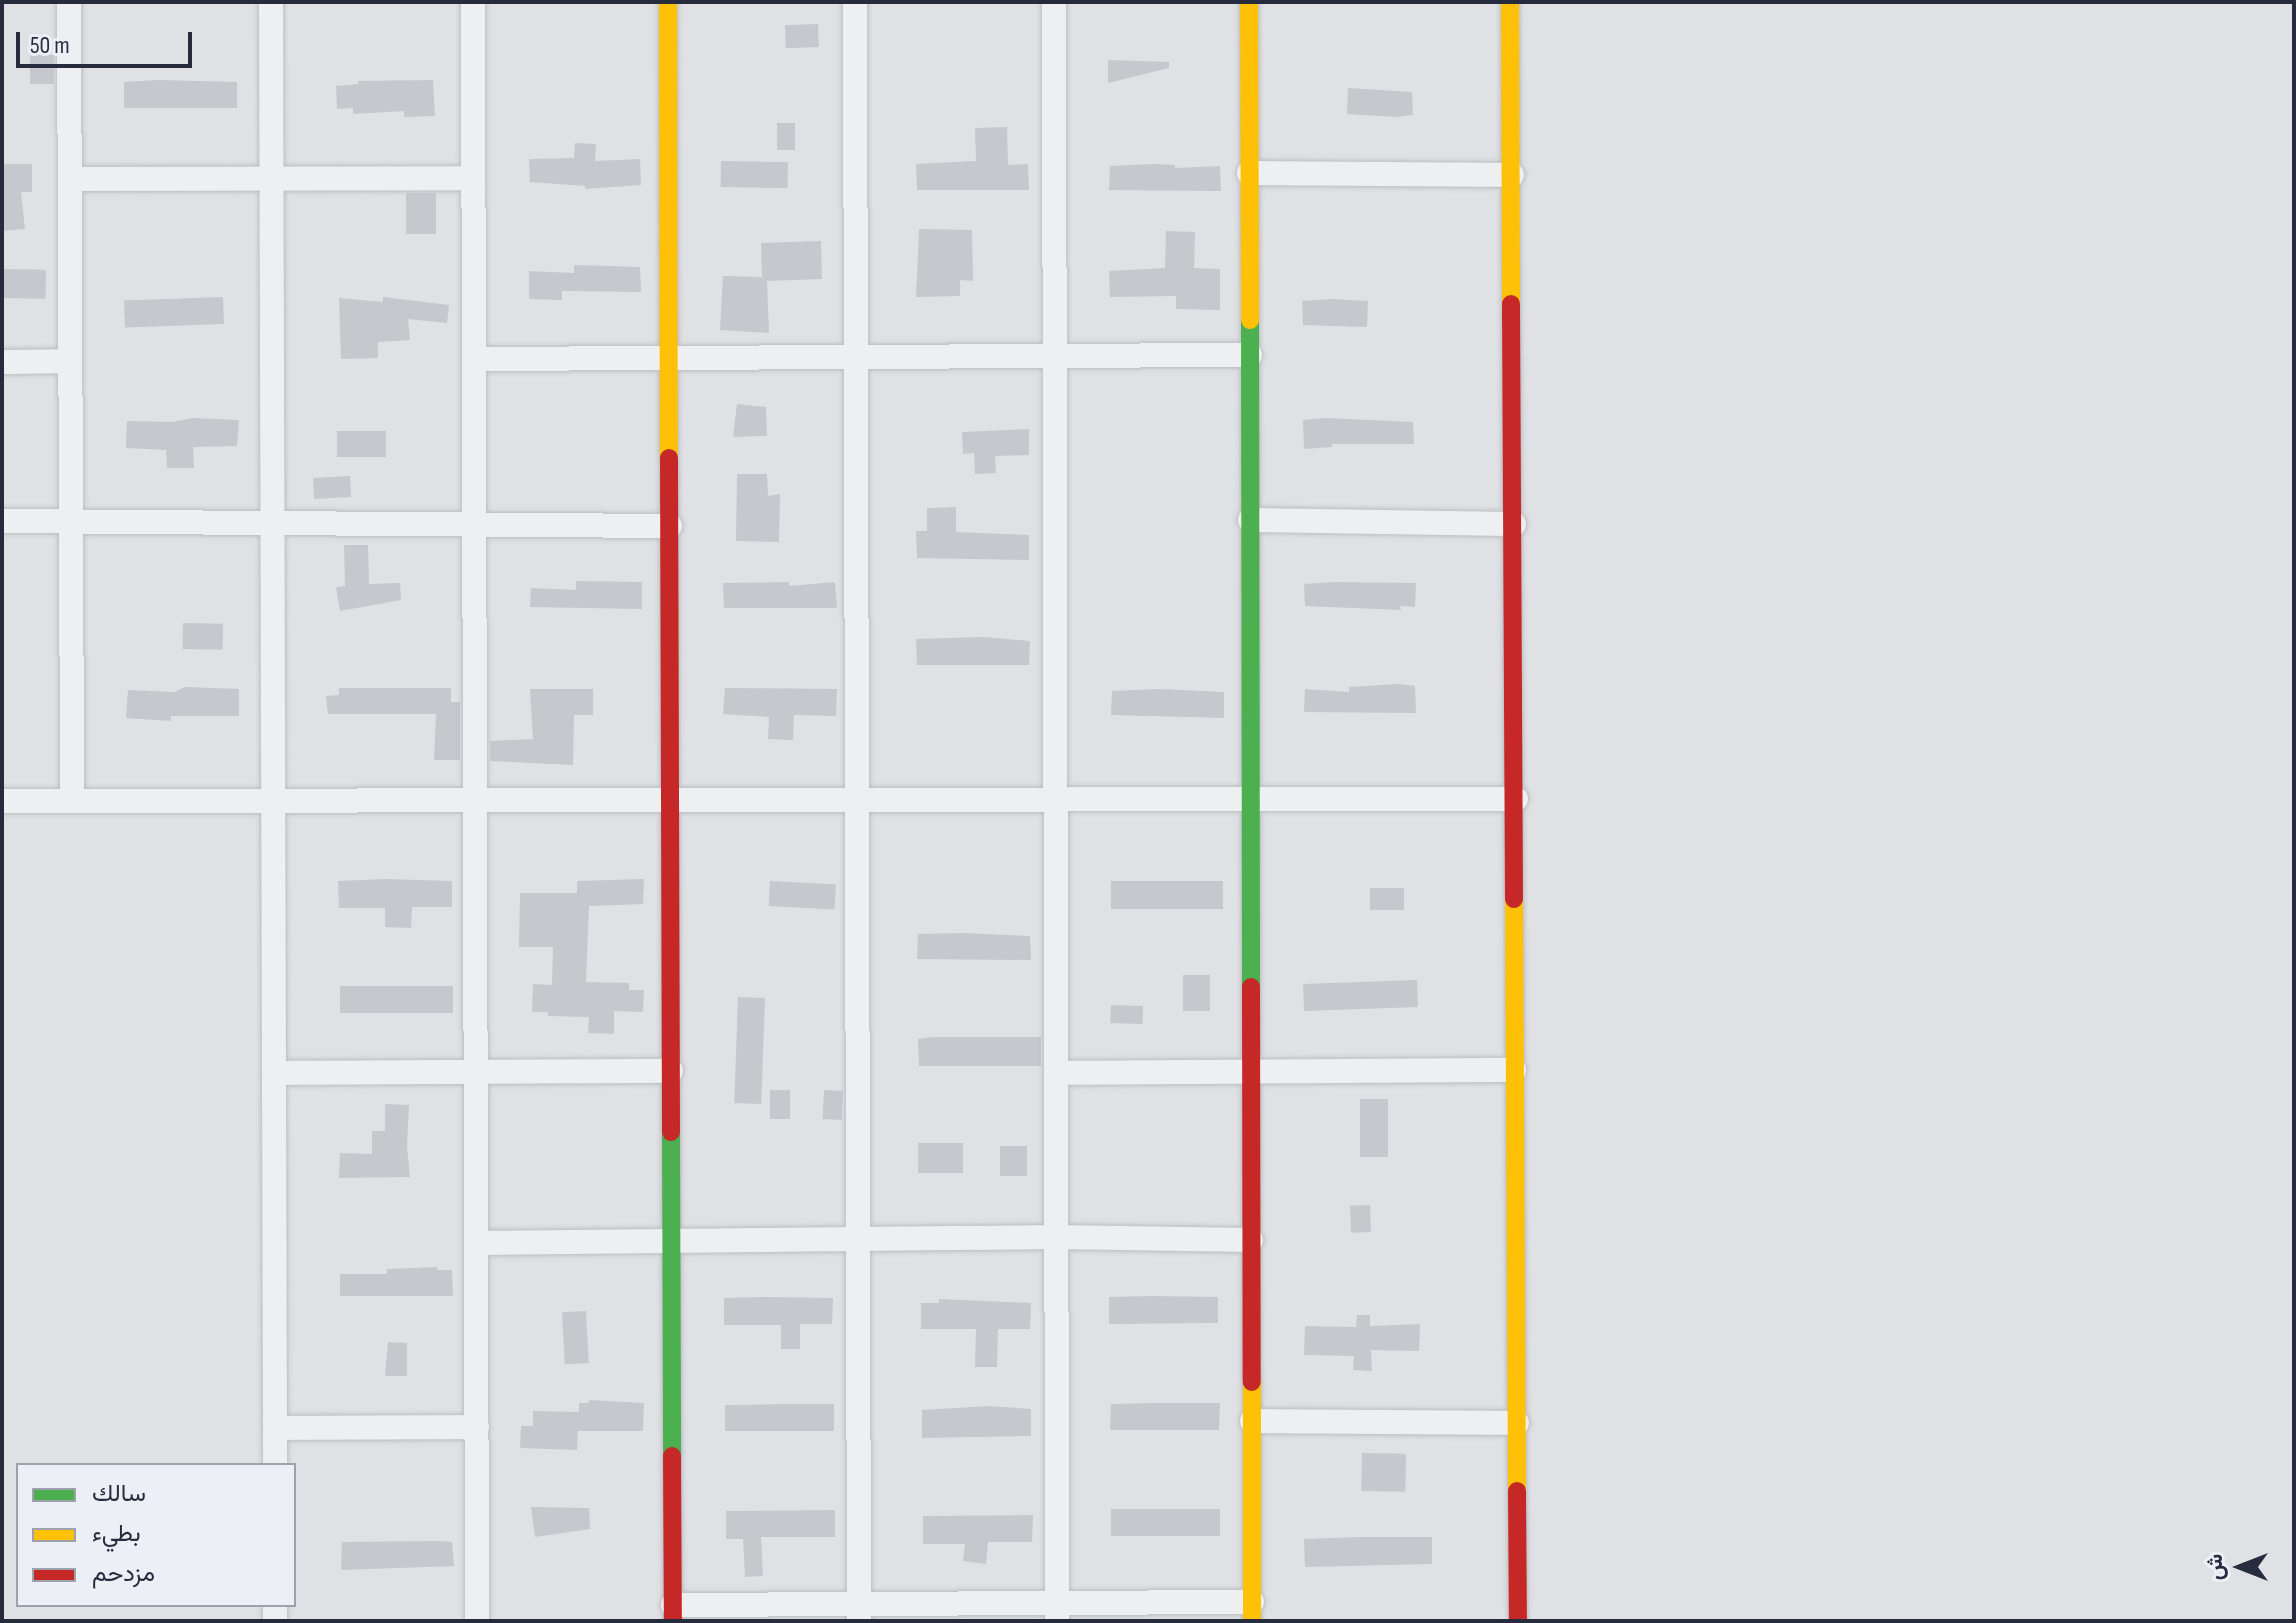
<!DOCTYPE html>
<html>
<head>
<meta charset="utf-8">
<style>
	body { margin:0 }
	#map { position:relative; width:2296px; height:1623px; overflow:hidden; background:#dfe1e4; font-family:"Sofia Sans Condensed",Vazirmatn,sans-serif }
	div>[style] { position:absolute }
	.building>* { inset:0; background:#c6c8cd; transform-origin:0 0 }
	.roads { filter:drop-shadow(0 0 2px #bcbec2) drop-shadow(0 0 2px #bcbec2) }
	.street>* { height:24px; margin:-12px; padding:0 12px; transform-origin:12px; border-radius:12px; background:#eeeff1 }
	.fast>* { height:18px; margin:-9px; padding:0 9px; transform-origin:9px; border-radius:9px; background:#4caf50 }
	.slow>* { height:18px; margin:-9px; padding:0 9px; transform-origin:9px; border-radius:9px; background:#ffc107 }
	.jam>* { height:18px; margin:-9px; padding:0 9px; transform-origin:9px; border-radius:9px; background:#c62828 }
	span { translate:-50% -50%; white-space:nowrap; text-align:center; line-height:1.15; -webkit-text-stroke:6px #eceff5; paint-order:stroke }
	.frame { position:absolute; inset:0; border:4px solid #262c3e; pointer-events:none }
	.legend { position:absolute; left:16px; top:1463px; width:280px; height:144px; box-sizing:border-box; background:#eceff5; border:2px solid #9da1ac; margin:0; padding:10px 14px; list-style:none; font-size:24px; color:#262c3e }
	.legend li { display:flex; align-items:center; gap:16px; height:40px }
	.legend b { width:40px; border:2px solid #9da1ac }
	.north { position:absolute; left:2200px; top:1527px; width:80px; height:80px; -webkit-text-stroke:6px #eceff5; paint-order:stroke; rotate:270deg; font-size:22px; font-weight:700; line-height:32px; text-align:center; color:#262c3e }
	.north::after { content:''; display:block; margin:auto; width:28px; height:36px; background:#262c3e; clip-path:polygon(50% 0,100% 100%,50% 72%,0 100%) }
	.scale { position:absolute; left:16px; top:32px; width:176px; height:36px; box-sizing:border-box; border:4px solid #262c3e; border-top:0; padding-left:10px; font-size:24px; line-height:28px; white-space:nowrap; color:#262c3e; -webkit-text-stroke:6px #eceff5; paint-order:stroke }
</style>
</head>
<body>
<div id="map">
	<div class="building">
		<div style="left:818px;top:24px;width:23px;height:33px;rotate:88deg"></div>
		<div style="left:54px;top:55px;width:29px;height:24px;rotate:90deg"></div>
		<div style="clip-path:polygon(1108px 60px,1169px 62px,1169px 68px,1108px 83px)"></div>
		<div style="clip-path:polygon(158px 80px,237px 82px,237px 108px,124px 108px,124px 82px)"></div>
		<div style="clip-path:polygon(433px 80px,435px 116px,404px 117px,404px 111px,353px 114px,353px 108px,337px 109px,336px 86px,358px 84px,358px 81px)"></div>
		<div style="clip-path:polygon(1348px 88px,1412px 92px,1413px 115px,1397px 117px,1347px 114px)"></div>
		<div style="left:777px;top:123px;width:18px;height:27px"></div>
		<div style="clip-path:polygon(1007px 127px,1008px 165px,1028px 164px,1029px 190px,917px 190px,916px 164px,976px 161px,975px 128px)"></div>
		<div style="clip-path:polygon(575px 143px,596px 144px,595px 161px,640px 159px,641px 185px,585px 189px,585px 186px,530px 182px,529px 159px,574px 158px)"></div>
		<div style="left:721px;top:161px;width:67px;height:26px;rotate:1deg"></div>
		<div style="clip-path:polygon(2px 164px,32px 164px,32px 192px,21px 192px,25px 229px,2px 231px)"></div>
		<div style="clip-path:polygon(1155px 164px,1175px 165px,1175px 168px,1220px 166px,1221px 191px,1109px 190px,1110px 166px)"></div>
		<div style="left:406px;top:193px;width:30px;height:41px"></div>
		<div style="clip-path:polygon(919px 229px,972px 230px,973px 281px,960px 280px,960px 296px,916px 297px)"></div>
		<div style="clip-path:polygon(1166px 231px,1195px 232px,1194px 268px,1220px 269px,1220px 310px,1176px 309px,1176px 296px,1110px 297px,1109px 271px,1165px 268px)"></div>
		<div style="clip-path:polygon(821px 241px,822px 279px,767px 281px,769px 333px,720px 330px,723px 276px,762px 277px,761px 243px)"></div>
		<div style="clip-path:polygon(574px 265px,640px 267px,641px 292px,562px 291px,562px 300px,529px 299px,529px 271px,574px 273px)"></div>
		<div style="left:2px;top:269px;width:44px;height:29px;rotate:1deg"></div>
		<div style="left:223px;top:297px;width:27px;height:99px;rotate:88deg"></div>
		<div style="clip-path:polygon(383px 297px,449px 305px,447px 323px,408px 319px,410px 340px,378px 342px,378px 358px,341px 359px,339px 298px,383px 302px)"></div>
		<div style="clip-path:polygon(1332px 299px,1368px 301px,1367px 327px,1303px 325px,1302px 301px)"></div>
		<div style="clip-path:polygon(737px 404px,766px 407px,767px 436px,733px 437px)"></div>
		<div style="clip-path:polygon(193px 418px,239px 420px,237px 446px,193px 447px,194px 468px,167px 468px,166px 450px,126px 448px,127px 421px,172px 422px)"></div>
		<div style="clip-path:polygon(1326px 418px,1413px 422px,1414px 444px,1332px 444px,1332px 447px,1304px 449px,1303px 420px)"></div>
		<div style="clip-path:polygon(1029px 429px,1029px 455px,995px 456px,996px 473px,975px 474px,974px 453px,963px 454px,962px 432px)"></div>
		<div style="left:386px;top:431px;width:26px;height:49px;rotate:90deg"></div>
		<div style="clip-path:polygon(737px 474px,767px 474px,768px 496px,780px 494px,779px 542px,736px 541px)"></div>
		<div style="left:350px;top:476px;width:21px;height:37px;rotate:87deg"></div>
		<div style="clip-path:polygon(956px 507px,956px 532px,1029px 535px,1029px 560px,917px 558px,916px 531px,927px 531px,927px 508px)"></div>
		<div style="clip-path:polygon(344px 545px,368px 545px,369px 584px,400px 583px,401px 600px,340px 611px,336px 587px,345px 586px)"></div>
		<div style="clip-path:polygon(576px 581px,642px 582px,642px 609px,530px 607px,531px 588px,576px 590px)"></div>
		<div style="clip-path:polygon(789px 582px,789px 586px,835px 582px,837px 608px,724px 608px,723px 583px)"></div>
		<div style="clip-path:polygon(1334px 582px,1416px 583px,1415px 607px,1400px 606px,1401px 610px,1305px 606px,1304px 584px)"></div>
		<div style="left:183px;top:623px;width:40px;height:26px;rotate:1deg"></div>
		<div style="clip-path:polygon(983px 637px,1030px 641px,1029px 665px,917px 665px,916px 639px)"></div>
		<div style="clip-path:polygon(1398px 684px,1415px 686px,1416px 713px,1304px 712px,1305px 689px,1349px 692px,1349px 687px)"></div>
		<div style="clip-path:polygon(185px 687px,239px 689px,239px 716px,171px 716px,171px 721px,126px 718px,128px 690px,174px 692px)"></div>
		<div style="clip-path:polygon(339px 688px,451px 688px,451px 702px,460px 702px,460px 760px,434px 760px,436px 714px,328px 714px,326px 696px,339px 695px)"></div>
		<div style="clip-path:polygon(725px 688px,837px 689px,836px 716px,794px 715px,793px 740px,768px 739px,769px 717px,723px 714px)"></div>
		<div style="clip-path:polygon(530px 689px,593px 689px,593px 715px,574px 715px,573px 765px,490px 761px,490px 741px,533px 739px)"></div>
		<div style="clip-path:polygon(1158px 689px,1224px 692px,1224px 718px,1111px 715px,1112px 691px)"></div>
		<div style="clip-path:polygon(385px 879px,452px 881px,452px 907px,412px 907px,411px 928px,385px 927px,385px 908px,339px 908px,338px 881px)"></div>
		<div style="clip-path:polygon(644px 879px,643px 904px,589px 906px,586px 982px,629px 983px,629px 990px,644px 990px,643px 1012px,614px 1011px,614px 1034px,588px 1033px,589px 1017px,548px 1016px,548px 1012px,532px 1012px,533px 984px,552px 985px,553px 947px,519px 947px,520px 893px,577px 893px,577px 881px)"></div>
		<div style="left:770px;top:881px;width:66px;height:25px;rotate:3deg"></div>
		<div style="left:1111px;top:881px;width:112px;height:28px"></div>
		<div style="left:1404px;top:888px;width:22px;height:34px;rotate:90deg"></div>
		<div style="clip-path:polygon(964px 933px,1030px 936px,1031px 960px,917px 959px,918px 934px)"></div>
		<div style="left:1183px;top:975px;width:27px;height:36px"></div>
		<div style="left:1417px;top:980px;width:27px;height:114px;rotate:88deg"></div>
		<div style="left:340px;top:986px;width:113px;height:27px"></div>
		<div style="left:738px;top:997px;width:27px;height:106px;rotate:2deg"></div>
		<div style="left:1111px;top:1005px;width:32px;height:18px;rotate:2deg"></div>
		<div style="clip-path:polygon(933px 1037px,1041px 1037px,1041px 1066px,919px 1066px,918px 1039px)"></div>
		<div style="left:770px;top:1090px;width:20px;height:29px"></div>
		<div style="left:824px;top:1090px;width:19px;height:29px;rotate:3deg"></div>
		<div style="left:1360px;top:1099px;width:28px;height:58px"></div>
		<div style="clip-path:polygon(385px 1104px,409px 1105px,407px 1147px,410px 1177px,339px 1178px,340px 1153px,372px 1154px,372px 1131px,385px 1131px)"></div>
		<div style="left:918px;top:1143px;width:45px;height:30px"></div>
		<div style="left:1000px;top:1146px;width:27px;height:30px"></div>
		<div style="left:1370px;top:1205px;width:27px;height:20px;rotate:88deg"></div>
		<div style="clip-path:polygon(437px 1267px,437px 1270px,452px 1270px,453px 1296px,340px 1296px,340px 1274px,387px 1274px,387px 1269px)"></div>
		<div style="clip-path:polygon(1153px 1296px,1218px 1297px,1218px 1323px,1109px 1324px,1109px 1297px)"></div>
		<div style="clip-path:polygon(767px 1297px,833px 1298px,832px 1324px,800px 1324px,800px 1349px,781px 1349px,781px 1325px,724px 1325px,724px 1298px)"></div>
		<div style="clip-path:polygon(939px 1299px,1031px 1303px,1030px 1329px,998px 1329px,997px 1367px,975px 1367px,976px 1329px,921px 1329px,921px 1303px,939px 1303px)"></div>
		<div style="left:586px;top:1311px;width:52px;height:24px;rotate:87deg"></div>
		<div style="clip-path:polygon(1357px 1315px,1370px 1315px,1370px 1326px,1420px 1324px,1419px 1351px,1371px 1350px,1372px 1371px,1353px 1370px,1354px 1356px,1304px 1355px,1305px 1326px,1356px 1327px)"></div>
		<div style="clip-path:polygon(388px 1342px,407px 1343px,407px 1376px,385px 1376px)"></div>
		<div style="clip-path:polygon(589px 1400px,644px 1403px,643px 1431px,578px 1431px,577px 1450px,520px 1448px,521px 1426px,533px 1426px,533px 1411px,579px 1412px,579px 1403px,589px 1403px)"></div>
		<div style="clip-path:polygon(1154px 1403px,1220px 1403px,1219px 1430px,1110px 1430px,1111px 1404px)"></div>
		<div style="clip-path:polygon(789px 1404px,834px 1404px,834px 1431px,725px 1431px,725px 1405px)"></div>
		<div style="clip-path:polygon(989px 1406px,1031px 1409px,1031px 1436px,922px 1438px,922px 1410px)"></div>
		<div style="left:1362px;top:1453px;width:44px;height:38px;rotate:1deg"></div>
		<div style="clip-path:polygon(531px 1507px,589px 1508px,590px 1529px,535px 1537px)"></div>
		<div style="left:1220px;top:1509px;width:27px;height:109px;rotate:90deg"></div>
		<div style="clip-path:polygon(835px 1510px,835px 1537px,761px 1537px,763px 1576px,745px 1577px,743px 1539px,726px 1539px,726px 1511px)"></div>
		<div style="clip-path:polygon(1033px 1515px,1032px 1542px,988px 1542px,986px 1564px,963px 1561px,965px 1544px,923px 1544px,923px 1516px)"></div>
		<div style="clip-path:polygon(1361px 1537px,1432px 1537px,1432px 1564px,1305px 1567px,1304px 1539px)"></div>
		<div style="clip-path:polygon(437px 1541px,452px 1542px,454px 1566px,341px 1570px,342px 1542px)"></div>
	</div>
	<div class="roads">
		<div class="street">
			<div style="left:69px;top:2px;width:799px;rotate:89.78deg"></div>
			<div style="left:271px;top:2px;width:1463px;rotate:89.84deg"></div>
			<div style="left:473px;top:2px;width:1619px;rotate:89.86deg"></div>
			<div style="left:855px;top:2px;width:1619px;rotate:89.86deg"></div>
			<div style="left:1054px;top:2px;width:1619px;rotate:89.89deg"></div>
			<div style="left:1249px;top:173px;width:263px;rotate:0.4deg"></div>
			<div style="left:70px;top:179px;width:403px;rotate:-0.1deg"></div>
			<div style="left:474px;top:359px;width:776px;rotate:-0.3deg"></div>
			<div style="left:2px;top:362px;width:68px;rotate:-0.8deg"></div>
			<div style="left:1250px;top:520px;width:264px;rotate:0.9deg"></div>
			<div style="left:2px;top:521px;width:668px;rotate:0.43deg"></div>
			<div style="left:2px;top:801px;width:1514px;rotate:-0.08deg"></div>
			<div style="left:274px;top:1073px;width:397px;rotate:-0.3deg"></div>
			<div style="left:1056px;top:1073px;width:458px;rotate:-0.4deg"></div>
			<div style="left:476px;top:1243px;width:580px;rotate:-0.59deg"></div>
			<div style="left:1056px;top:1237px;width:195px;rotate:0.9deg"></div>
			<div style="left:1252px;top:1421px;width:265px;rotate:0.4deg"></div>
			<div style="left:275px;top:1428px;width:202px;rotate:-0.3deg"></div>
			<div style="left:275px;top:1605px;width:16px;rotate:90deg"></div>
			<div style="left:673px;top:1605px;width:579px;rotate:-0.3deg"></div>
		</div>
		<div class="fast">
			<div style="left:1250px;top:320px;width:667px;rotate:89.91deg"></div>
			<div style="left:671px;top:1132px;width:324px;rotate:89.8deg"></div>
		</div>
		<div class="slow">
			<div style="left:668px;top:2px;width:456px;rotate:89.9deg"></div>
			<div style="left:1249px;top:2px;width:318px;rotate:89.8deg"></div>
			<div style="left:1510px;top:2px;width:302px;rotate:89.8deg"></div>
			<div style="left:1514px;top:899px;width:592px;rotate:89.71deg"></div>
			<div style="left:1252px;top:1382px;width:239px;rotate:90deg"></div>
		</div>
		<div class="jam">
			<div style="left:1511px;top:304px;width:595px;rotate:89.71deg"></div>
			<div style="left:669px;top:458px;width:674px;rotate:89.83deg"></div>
			<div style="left:1251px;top:987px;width:395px;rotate:89.9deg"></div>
			<div style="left:672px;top:1456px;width:165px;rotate:89.7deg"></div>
			<div style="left:1517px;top:1491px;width:130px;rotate:89.6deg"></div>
		</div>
	</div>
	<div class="frame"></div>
	<ul class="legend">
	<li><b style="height:10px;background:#4caf50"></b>سالك</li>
	<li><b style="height:10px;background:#ffc107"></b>بطيء</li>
	<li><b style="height:10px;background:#c62828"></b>مزدحم</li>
	</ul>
	<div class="north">ش</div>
	<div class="scale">50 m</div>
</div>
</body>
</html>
